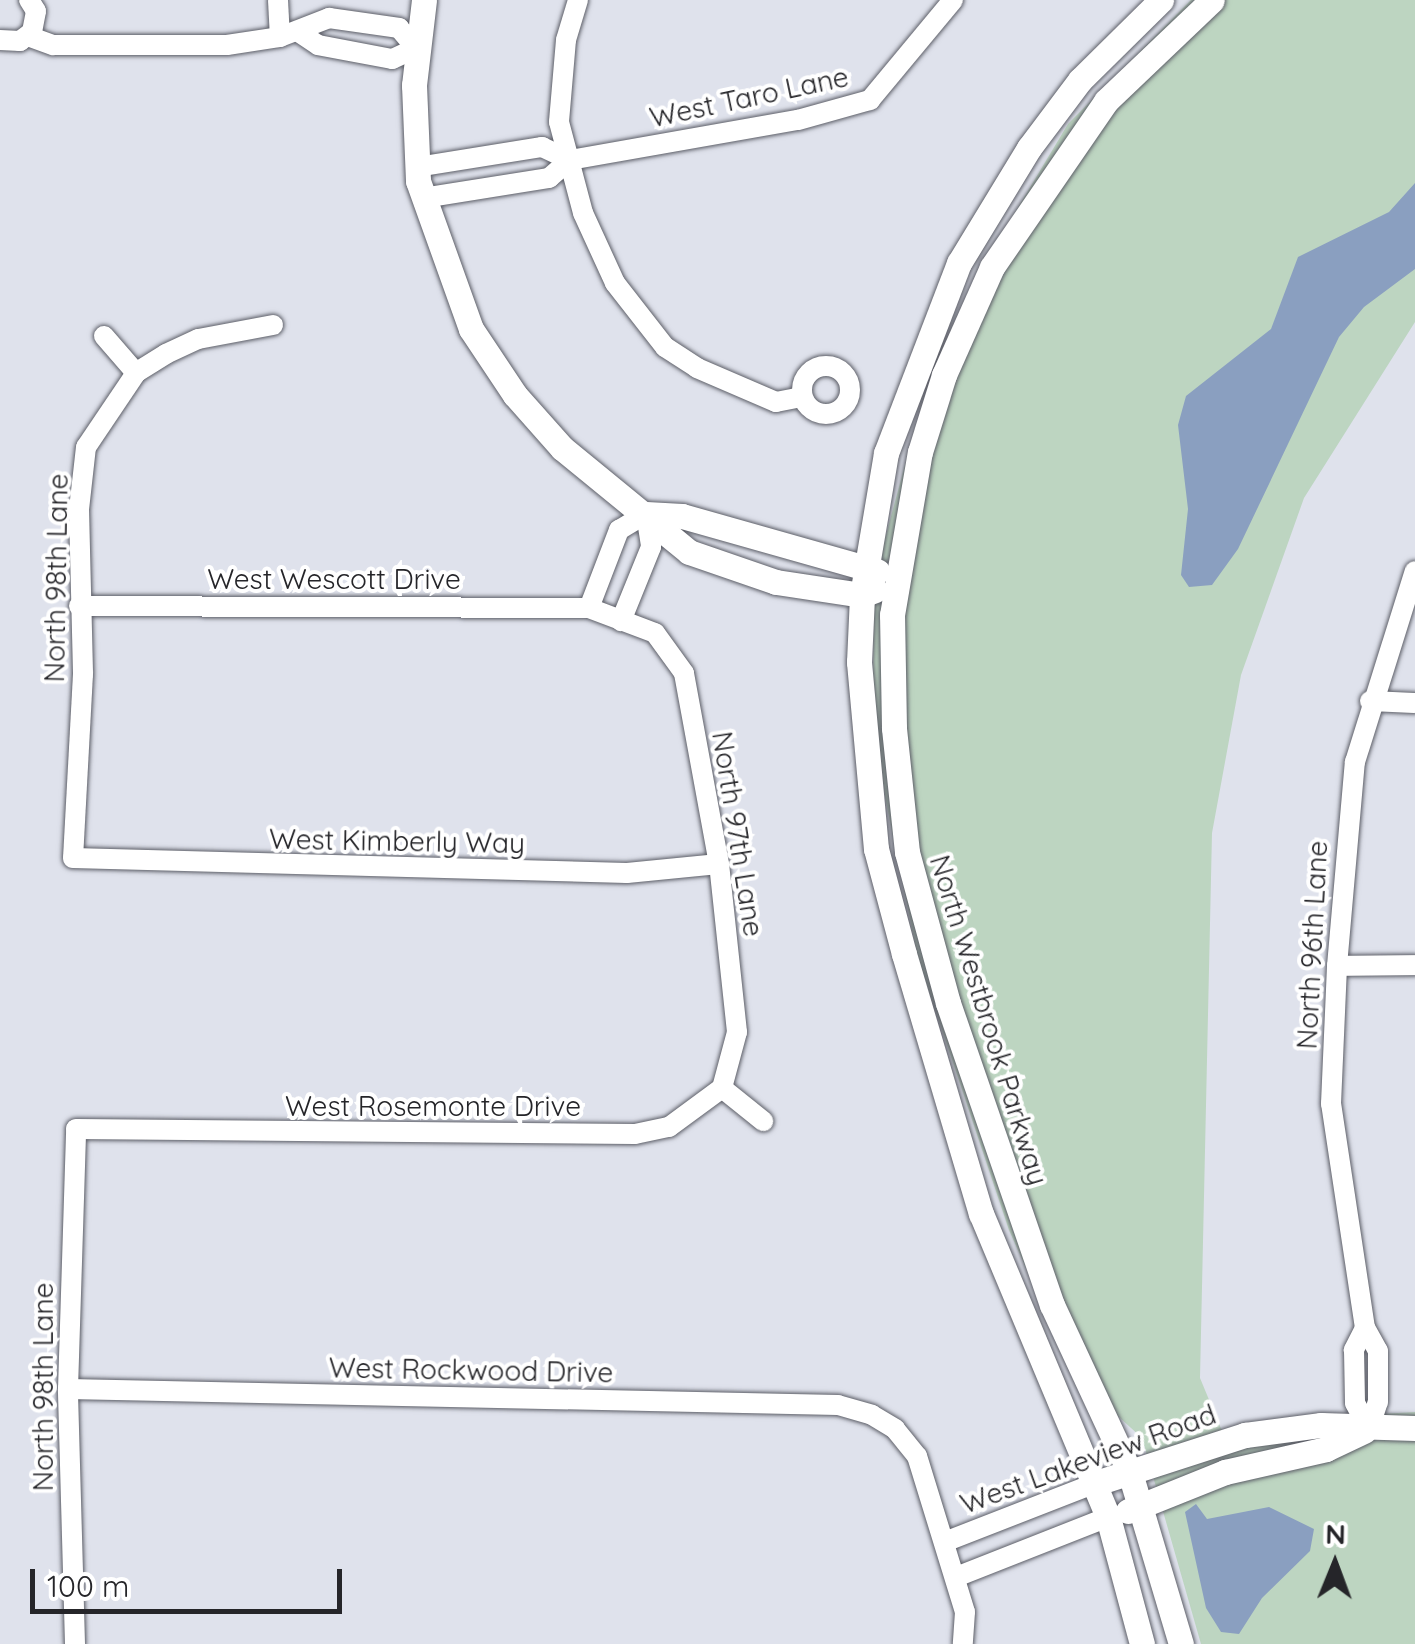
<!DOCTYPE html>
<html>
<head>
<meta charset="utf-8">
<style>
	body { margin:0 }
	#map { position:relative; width:1415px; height:1644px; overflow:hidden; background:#dfe2ec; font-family:Quicksand,sans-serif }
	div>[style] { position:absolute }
	.green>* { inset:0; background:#bdd5c1 }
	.water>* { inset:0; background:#8a9fc0 }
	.roads { filter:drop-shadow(0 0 2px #5c5e67) drop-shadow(0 0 2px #5c5e67) }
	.minor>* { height:20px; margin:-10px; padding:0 10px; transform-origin:10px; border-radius:10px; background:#fff }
	.minor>.ring { margin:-10px; padding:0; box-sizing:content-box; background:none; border:20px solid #fff; border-radius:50% }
	.tertiary>* { height:25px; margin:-12.5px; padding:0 12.5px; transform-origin:12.5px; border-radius:12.5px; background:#fff }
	span { translate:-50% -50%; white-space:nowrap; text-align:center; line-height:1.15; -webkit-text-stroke:8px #fff; paint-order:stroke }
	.street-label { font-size:28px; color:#252529 }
	.north { position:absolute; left:1285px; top:1514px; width:100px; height:100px; -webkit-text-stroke:8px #fff; paint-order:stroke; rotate:1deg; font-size:28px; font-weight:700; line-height:40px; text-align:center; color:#252529 }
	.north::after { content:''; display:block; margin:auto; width:35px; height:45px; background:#252529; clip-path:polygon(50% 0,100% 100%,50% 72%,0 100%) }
	.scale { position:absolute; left:30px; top:1569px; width:312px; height:45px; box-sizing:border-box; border:5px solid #252529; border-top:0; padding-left:12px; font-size:30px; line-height:35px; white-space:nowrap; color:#252529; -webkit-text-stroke:8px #fff; paint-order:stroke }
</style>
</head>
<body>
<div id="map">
	<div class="green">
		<div style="clip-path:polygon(1191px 0,1415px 0,1415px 322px,1304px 498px,1241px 675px,1212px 833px,1200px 1378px,1222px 1431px,1279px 1420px,1415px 1412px,1415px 1644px,1201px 1644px,1142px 1438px,1074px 1376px,1009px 1230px,918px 958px,885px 797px,873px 711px,874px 579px,915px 428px,981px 269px,1068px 124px)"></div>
	</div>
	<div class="water">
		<div style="clip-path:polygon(1415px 183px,1415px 269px,1364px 307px,1339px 337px,1238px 549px,1212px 585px,1189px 587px,1181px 575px,1188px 509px,1178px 425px,1186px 396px,1271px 329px,1298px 257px,1389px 212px)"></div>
		<div style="clip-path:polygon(1196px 1504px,1207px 1519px,1269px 1507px,1314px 1529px,1310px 1551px,1262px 1598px,1239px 1634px,1221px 1632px,1206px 1608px,1185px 1512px)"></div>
	</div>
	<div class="roads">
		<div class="minor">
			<div style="left:278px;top:0;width:37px;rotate:87deg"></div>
			<div style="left:578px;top:0;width:42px;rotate:106.7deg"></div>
			<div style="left:566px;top:40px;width:82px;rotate:94.9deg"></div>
			<div style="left:559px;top:122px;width:94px;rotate:75.2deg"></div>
			<div style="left:583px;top:213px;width:77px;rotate:65.4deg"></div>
			<div style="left:615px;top:283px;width:81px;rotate:52deg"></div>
			<div style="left:665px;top:347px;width:38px;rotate:33deg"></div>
			<div style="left:697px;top:368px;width:86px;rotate:23.3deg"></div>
			<div style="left:776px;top:402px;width:26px;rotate:-11deg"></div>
			<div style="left:28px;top:36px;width:27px;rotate:20deg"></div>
			<div style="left:53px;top:45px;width:174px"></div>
			<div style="left:227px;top:45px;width:54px;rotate:-8.6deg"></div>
			<div style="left:280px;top:37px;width:53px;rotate:-21.2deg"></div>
			<div style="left:329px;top:18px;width:71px;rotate:8.1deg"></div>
			<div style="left:399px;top:28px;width:26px;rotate:50deg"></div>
			<div style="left:416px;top:48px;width:26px;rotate:155deg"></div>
			<div style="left:392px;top:59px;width:75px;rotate:-169.3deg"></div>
			<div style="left:318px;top:45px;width:23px;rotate:-146deg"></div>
			<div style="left:0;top:40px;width:20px;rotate:3deg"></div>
			<div style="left:20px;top:41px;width:15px;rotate:-37deg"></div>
			<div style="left:32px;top:32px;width:21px;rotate:-79deg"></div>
			<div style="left:36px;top:11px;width:13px;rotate:-122deg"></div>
			<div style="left:417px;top:167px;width:127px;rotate:-9.1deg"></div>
			<div style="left:542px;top:147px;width:31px;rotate:25deg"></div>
			<div style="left:423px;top:198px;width:128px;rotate:-9deg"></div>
			<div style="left:549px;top:178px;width:28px;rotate:-41deg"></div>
			<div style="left:570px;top:160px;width:231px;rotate:-10deg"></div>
			<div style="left:798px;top:120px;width:75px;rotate:-15.5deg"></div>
			<div style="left:870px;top:100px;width:130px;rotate:-50.3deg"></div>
			<div style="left:273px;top:325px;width:76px;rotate:169.4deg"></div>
			<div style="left:198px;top:339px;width:35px;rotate:155deg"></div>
			<div style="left:166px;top:354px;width:36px;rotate:148deg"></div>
			<div style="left:136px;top:373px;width:89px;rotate:124deg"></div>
			<div style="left:86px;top:447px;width:62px;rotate:96.4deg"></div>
			<div style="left:79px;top:509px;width:165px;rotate:88.6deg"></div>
			<div style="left:83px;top:674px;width:184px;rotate:93.1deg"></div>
			<div style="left:73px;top:858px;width:554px;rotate:1.55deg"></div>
			<div style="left:627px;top:873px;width:92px;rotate:-5.6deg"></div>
			<div style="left:104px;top:336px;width:49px;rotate:49.1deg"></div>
			<div class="ring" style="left:802px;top:366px;width:28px;height:28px"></div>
			<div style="left:589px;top:608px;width:84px;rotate:-69deg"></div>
			<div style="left:619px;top:530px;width:31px;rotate:-31deg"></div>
			<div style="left:646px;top:514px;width:33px;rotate:81deg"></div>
			<div style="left:651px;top:547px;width:80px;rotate:112.1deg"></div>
			<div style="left:1370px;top:701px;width:45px;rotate:2.5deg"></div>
			<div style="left:1337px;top:966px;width:78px;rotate:-0.7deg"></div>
			<div style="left:722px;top:1088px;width:53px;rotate:38.8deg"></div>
			<div style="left:1365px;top:1328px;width:25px;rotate:117deg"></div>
			<div style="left:1354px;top:1350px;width:53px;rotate:88.9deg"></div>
			<div style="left:1355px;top:1403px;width:30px;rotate:62deg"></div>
			<div style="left:68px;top:1389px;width:770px;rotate:1.19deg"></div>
			<div style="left:838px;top:1405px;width:35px;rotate:16deg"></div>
			<div style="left:872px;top:1415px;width:27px;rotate:31deg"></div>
			<div style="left:895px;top:1429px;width:35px;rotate:51deg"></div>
			<div style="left:917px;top:1456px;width:163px;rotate:72.9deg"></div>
			<div style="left:965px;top:1612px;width:32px;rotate:94deg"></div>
			<div style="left:1369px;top:1429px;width:28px;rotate:-72deg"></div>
			<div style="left:1378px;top:1402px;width:51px;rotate:-90deg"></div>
			<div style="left:1378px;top:1351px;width:26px;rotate:-119deg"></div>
			<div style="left:1365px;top:1328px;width:227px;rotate:-98.6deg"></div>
			<div style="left:1331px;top:1104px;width:138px;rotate:-87.5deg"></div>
			<div style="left:1337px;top:966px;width:205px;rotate:-85deg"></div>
			<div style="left:1355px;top:762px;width:200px;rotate:-72.6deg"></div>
			<div style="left:947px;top:1541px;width:157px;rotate:-21.3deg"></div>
			<div style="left:956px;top:1577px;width:163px;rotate:-21.5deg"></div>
			<div style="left:75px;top:1644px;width:255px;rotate:-91.6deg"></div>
			<div style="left:68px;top:1389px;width:260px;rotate:-88.2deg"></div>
			<div style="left:76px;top:1129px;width:559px;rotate:0.51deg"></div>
			<div style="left:635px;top:1134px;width:35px;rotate:-12deg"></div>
			<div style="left:669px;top:1127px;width:66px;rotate:-36.3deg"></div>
			<div style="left:722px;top:1088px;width:58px;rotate:-75deg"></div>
			<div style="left:737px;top:1032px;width:169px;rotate:-96.1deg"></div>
			<div style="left:719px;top:864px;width:194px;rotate:-100.4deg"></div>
			<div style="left:684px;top:673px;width:49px;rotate:-125.9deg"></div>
			<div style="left:655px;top:633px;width:71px;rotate:-159.3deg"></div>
			<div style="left:589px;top:608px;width:510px;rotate:-179.78deg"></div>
		</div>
		<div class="tertiary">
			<div style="left:424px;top:0;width:86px;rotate:96.7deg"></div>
			<div style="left:414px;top:85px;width:96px;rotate:87.6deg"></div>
			<div style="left:418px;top:181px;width:157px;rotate:70.3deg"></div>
			<div style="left:471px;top:329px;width:79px;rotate:56.3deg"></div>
			<div style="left:515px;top:395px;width:71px;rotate:48.4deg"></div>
			<div style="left:562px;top:448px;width:164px;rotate:39.3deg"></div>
			<div style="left:689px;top:552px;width:92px;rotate:19deg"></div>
			<div style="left:776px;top:582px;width:87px;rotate:8.6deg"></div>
			<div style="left:862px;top:595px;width:14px;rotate:-21deg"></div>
			<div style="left:646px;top:514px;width:36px;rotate:3deg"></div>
			<div style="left:682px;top:516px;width:203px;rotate:15.8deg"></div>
			<div style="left:1093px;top:1484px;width:160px;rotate:-17.9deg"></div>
			<div style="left:1245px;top:1435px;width:77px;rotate:-7.5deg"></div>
			<div style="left:1321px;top:1425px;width:94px;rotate:1.8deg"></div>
			<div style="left:1128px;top:1511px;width:105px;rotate:-21.9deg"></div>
			<div style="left:1225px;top:1472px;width:104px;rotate:-12.8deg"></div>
			<div style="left:1326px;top:1449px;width:42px;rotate:-25.3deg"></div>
			<div style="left:1142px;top:1644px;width:131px;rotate:-105deg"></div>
			<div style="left:1108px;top:1517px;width:329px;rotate:-112.7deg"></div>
			<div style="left:981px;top:1214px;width:271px;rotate:-106.5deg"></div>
			<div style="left:904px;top:954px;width:109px;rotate:-104.9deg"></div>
			<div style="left:876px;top:849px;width:188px;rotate:-95.2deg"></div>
			<div style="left:859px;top:662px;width:67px;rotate:-87.4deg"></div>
			<div style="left:862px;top:595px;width:144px;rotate:-80.4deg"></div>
			<div style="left:886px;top:453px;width:204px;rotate:-69deg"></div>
			<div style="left:959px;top:263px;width:135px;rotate:-58.7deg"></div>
			<div style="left:1029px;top:148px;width:85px;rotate:-53.1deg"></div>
			<div style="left:1080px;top:80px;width:114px;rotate:-44.6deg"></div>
			<div style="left:1181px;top:1644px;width:178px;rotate:-106.6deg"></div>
			<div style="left:1130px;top:1473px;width:185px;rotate:-114.9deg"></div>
			<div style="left:1052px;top:1305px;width:319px;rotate:-109deg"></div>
			<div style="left:948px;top:1003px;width:156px;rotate:-105.2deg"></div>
			<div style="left:907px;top:852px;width:125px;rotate:-96deg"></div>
			<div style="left:894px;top:728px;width:113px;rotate:-91deg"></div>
			<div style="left:892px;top:615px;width:165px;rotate:-80.3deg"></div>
			<div style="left:920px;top:452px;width:81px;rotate:-72.7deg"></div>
			<div style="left:944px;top:375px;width:118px;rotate:-66deg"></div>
			<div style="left:992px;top:267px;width:201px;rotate:-55.5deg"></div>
			<div style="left:1106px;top:101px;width:146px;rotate:-43.6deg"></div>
		</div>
	</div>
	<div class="street-label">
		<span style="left:749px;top:97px;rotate:-12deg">West Taro Lane</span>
		<span style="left:56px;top:578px;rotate:-89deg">North 98th Lane</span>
		<span style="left:334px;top:579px">West Wescott Drive</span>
		<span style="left:738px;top:834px;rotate:81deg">North 97th Lane</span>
		<span style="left:397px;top:841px;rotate:1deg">West Kimberly Way</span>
		<span style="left:1312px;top:945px;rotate:-87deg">North 96th Lane</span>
		<span style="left:989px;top:1020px;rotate:73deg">North Westbrook Parkway</span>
		<span style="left:433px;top:1106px">West Rosemonte Drive</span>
		<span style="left:471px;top:1370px;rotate:1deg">West Rockwood Drive</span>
		<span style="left:43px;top:1387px;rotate:-90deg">North 98th Lane</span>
		<span style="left:1088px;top:1459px;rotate:-20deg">West Lakeview Road</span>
	</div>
	<div class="north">N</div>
	<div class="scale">100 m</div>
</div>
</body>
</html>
